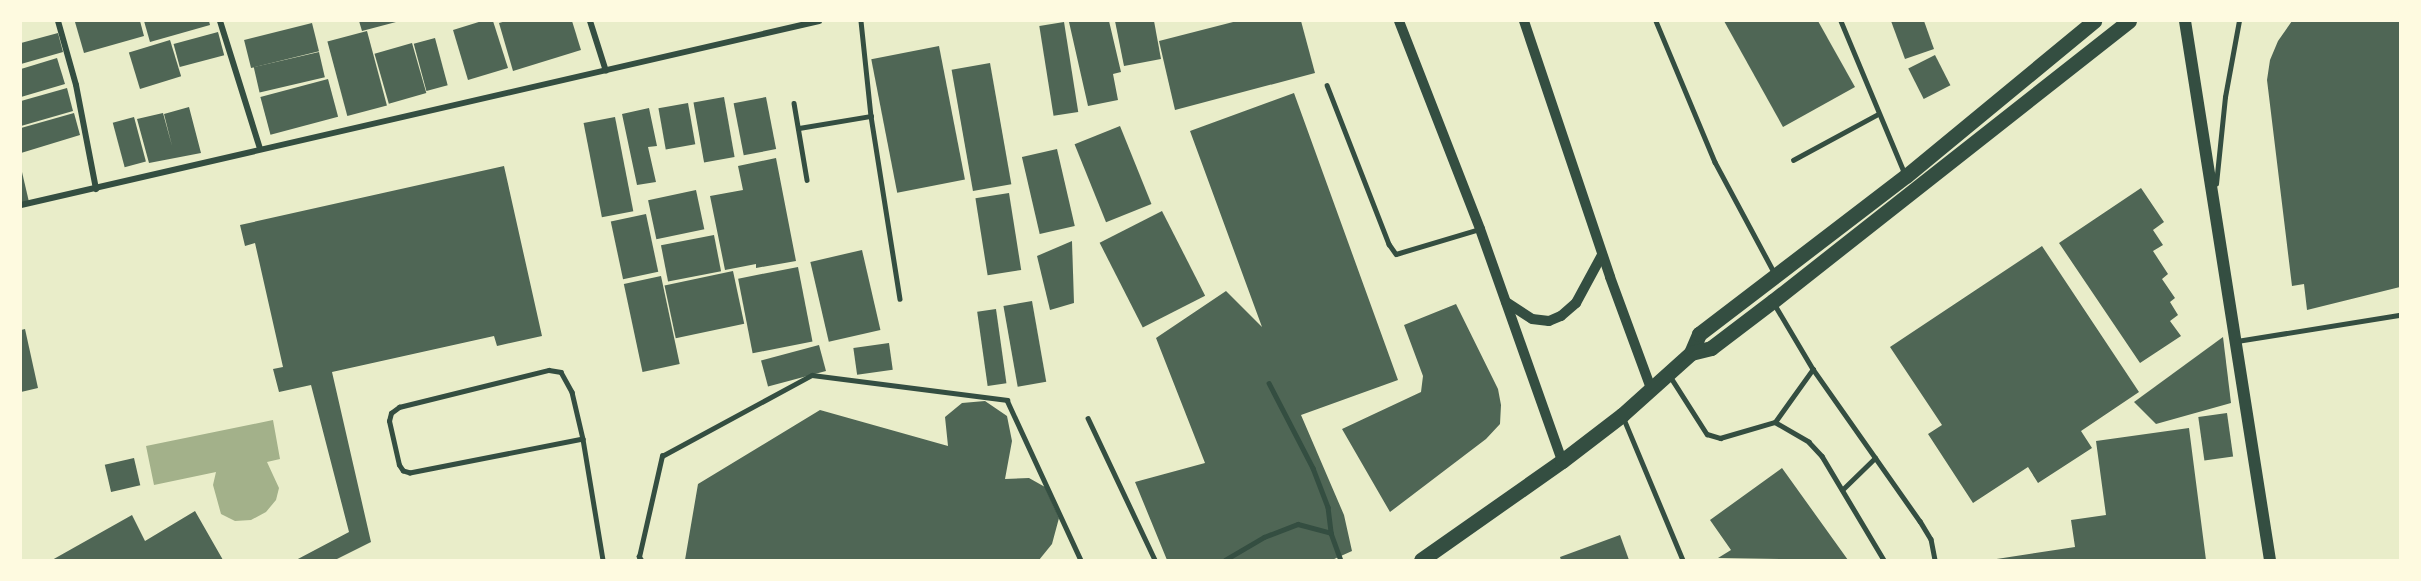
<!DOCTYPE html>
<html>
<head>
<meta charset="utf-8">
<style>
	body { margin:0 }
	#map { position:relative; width:2421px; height:581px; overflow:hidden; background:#e9edc9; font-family:"Source Sans 3",sans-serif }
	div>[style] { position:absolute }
	.water>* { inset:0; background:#a3b18a }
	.building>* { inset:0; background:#4f6655; transform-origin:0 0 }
	.service>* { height:4.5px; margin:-2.25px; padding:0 2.25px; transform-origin:2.25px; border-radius:2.25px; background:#344e41 }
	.minor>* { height:6px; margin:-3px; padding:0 3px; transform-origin:3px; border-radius:3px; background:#344e41 }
	.tertiary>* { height:10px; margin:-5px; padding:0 5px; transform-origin:5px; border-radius:5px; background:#344e41 }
	.secondary>* { height:12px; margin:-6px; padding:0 6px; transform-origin:6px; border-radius:6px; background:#344e41 }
	.primary>* { height:15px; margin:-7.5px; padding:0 7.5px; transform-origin:7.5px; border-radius:7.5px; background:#344e41 }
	span { translate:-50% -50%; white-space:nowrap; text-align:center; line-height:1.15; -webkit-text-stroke:4.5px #fefae0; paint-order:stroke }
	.frame { position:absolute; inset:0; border:22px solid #fefae0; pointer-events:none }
</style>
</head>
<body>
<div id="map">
	<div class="water">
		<div style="clip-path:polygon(273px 420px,280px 459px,267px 462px,279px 488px,276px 500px,266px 512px,251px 520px,235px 521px,221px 514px,213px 485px,216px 472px,154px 485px,146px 446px)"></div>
	</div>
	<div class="building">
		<div style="clip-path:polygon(78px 21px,140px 21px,144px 36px,84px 53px,75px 22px)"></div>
		<div style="clip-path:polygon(144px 21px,209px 21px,210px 25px,150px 42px)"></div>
		<div style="clip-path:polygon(359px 21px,396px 21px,396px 22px,362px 31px)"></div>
		<div style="clip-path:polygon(482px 21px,493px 21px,508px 68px,468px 80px,453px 30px)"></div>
		<div style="clip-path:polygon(506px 21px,572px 21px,581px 50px,513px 71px,499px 23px)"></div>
		<div style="clip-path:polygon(1075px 21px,1109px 21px,1121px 72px,1113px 74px,1118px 100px,1088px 106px,1069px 22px)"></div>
		<div style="clip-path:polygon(1115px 21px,1154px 21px,1161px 59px,1124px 66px)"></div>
		<div style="clip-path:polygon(1237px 21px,1301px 21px,1315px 73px,1175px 110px,1159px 41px)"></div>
		<div style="clip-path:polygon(1724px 21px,1818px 21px,1855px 87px,1783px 127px)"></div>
		<div style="clip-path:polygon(1891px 21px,1924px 21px,1934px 49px,1905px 59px)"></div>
		<div style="clip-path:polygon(2292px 21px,2400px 21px,2400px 287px,2307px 310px,2304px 284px,2292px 286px,2267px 80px,2270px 60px,2278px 41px)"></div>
		<div style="left:1064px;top:22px;width:91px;height:25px;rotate:81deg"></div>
		<div style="left:312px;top:23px;width:29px;height:70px;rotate:76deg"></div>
		<div style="left:367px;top:31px;width:77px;height:41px;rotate:75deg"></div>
		<div style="left:218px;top:32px;width:24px;height:46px;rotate:75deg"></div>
		<div style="clip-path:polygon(58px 33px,63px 52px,21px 64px,21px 43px)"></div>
		<div style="left:435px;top:38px;width:49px;height:22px;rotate:75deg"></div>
		<div style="left:170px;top:40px;width:38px;height:43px;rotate:73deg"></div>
		<div style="left:412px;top:43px;width:52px;height:39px;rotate:74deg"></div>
		<div style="left:939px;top:46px;width:136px;height:69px;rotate:79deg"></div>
		<div style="left:319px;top:52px;width:26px;height:67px;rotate:77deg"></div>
		<div style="left:1935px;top:55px;width:34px;height:30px;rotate:63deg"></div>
		<div style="clip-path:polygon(57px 58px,65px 84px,21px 97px,21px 69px)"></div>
		<div style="left:990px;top:63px;width:123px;height:39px;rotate:80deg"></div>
		<div style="left:328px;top:79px;width:39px;height:70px;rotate:75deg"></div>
		<div style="clip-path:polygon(67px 88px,73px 111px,21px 126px,21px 101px)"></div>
		<div style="clip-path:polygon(1294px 93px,1398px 380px,1301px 415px,1344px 515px,1352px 551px,1332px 560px,1167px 560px,1135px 482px,1205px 463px,1156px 338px,1226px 291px,1262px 327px,1190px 131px)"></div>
		<div style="left:724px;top:97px;width:61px;height:31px;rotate:80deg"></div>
		<div style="left:766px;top:97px;width:53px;height:33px;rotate:79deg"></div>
		<div style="left:688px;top:103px;width:42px;height:30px;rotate:80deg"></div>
		<div style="clip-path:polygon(189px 107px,201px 153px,149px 163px,137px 119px,163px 113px,172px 146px,164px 114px)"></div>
		<div style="clip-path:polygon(649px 108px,657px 146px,648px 147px,656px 182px,637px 185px,622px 114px)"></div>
		<div style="clip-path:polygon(74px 113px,80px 135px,21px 153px,21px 128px)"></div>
		<div style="left:134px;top:117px;width:46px;height:22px;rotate:75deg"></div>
		<div style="left:615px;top:117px;width:96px;height:32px;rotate:79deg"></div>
		<div style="left:1120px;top:126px;width:84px;height:49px;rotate:68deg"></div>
		<div style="left:1057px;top:149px;width:79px;height:36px;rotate:77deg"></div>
		<div style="clip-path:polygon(776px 158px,796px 261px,756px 268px,756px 264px,725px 270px,710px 196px,743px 190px,738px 166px)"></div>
		<div style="clip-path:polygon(504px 166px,542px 336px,497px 346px,494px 336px,332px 372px,371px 542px,335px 560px,296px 560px,349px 532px,311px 385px,279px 392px,273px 369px,283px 367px,255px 243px,245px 246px,240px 225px)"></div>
		<div style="clip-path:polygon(22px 172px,29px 202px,21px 203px,21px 173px)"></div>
		<div style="clip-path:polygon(2141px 188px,2164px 222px,2153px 230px,2163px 245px,2153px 251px,2168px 274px,2162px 279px,2175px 298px,2170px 302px,2178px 315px,2170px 321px,2181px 336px,2140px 363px,2059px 243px)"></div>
		<div style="left:696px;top:190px;width:40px;height:49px;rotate:78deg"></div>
		<div style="left:1009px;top:193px;width:78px;height:34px;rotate:81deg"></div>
		<div style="left:1162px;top:211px;width:95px;height:70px;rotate:63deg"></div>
		<div style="left:646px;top:214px;width:59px;height:36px;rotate:78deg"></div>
		<div style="left:714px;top:235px;width:37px;height:54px;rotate:79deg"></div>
		<div style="clip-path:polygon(1072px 241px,1074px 303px,1050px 310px,1037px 256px)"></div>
		<div style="clip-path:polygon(2042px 246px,2139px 392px,2081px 431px,2092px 448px,2038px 483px,2028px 467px,1973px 503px,1928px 434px,1942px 425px,1890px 347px)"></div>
		<div style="left:862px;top:250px;width:82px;height:53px;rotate:77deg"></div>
		<div style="left:798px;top:267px;width:76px;height:61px;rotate:79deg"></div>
		<div style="left:733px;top:271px;width:54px;height:70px;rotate:78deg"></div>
		<div style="left:661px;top:276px;width:90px;height:38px;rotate:78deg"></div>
		<div style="left:1032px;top:301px;width:82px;height:29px;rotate:80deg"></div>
		<div style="clip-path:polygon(1456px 304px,1498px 389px,1501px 405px,1500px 424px,1486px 439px,1390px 512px,1342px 429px,1421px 392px,1423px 376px,1404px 325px)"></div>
		<div style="left:996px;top:309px;width:75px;height:19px;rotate:82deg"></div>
		<div style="clip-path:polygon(25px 329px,38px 388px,21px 392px,21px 330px)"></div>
		<div style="clip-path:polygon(2223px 337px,2231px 403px,2156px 424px,2134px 402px)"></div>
		<div style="left:889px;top:343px;width:27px;height:36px;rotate:82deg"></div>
		<div style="left:819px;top:345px;width:27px;height:60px;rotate:75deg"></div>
		<div style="clip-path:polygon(985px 401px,1007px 416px,1012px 441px,1005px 479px,1029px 478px,1045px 487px,1059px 518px,1052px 544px,1039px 560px,685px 560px,698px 484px,820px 410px,948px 446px,945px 417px,962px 403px)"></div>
		<div style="left:2227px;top:413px;width:44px;height:29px;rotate:82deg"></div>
		<div style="clip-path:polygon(2189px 428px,2206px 560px,1990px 560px,2075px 547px,2071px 520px,2106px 515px,2096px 441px)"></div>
		<div style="left:134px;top:458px;width:28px;height:30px;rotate:77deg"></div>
		<div style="clip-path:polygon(1782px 468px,1848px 560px,1718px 558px,1731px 550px,1710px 520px)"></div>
		<div style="clip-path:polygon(195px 511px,223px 560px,52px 560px,132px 515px,145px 541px)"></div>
		<div style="clip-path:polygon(1620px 535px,1629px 560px,1561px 560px,1560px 557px)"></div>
	</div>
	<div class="service">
		<div style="left:861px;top:21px;width:96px;rotate:84deg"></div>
		<div style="left:871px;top:116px;width:185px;rotate:81deg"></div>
		<div style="left:1656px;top:21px;width:153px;rotate:67.3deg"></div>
		<div style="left:1715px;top:162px;width:125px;rotate:61.8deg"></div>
		<div style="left:1841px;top:21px;width:166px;rotate:67.3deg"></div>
		<div style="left:1327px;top:85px;width:171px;rotate:68.7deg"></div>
		<div style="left:1389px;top:244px;width:12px;rotate:55deg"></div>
		<div style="left:1396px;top:254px;width:88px;rotate:-16.6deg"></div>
		<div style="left:794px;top:103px;width:78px;rotate:80.4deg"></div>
		<div style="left:799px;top:128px;width:73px;rotate:-9.5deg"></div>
		<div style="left:1793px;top:160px;width:97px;rotate:-28.4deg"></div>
		<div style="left:2216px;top:184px;width:87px;rotate:-84.1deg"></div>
		<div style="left:2225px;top:97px;width:77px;rotate:-79.6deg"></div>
		<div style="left:1775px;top:305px;width:74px;rotate:59.3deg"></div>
		<div style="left:1813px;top:369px;width:186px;rotate:54.9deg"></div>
		<div style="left:1920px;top:521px;width:21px;rotate:59deg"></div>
		<div style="left:1931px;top:539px;width:21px;rotate:79deg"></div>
		<div style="left:2237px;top:341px;width:165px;rotate:-9.1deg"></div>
		<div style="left:1670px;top:376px;width:69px;rotate:57.5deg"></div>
		<div style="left:1707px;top:434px;width:14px;rotate:17deg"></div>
		<div style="left:1720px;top:438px;width:57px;rotate:-16.2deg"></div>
		<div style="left:1775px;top:422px;width:65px;rotate:-54.4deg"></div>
		<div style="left:1269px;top:383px;width:96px;rotate:62.6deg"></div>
		<div style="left:1313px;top:468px;width:42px;rotate:69deg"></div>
		<div style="left:1328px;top:507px;width:26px;rotate:83deg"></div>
		<div style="left:1331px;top:533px;width:29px;rotate:70deg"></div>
		<div style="left:1088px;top:418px;width:157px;rotate:64.7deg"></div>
		<div style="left:1624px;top:419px;width:153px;rotate:67.3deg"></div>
		<div style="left:1775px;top:422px;width:39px;rotate:30deg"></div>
		<div style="left:1809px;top:442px;width:19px;rotate:47deg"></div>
		<div style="left:1822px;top:456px;width:121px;rotate:59.2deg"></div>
		<div style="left:583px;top:439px;width:176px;rotate:168.9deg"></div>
		<div style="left:410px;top:473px;width:7px;rotate:-164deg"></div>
		<div style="left:403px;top:471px;width:7px;rotate:-124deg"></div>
		<div style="left:399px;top:465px;width:45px;rotate:-102.8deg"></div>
		<div style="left:389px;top:421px;width:8px;rotate:-76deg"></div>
		<div style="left:391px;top:413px;width:10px;rotate:-37deg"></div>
		<div style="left:399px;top:407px;width:154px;rotate:-13.9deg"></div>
		<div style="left:549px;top:370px;width:12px;rotate:9deg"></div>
		<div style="left:561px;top:372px;width:23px;rotate:61deg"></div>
		<div style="left:572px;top:392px;width:48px;rotate:76.8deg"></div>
		<div style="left:583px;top:439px;width:123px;rotate:80.6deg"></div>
		<div style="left:1842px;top:490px;width:46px;rotate:-44.1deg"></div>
		<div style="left:641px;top:560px;width:4px;rotate:-124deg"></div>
		<div style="left:639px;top:557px;width:104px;rotate:-77.2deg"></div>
		<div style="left:662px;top:456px;width:170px;rotate:-28.4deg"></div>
		<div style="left:812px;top:375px;width:197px;rotate:7.3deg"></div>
		<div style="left:1007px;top:400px;width:176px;rotate:65.2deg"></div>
		<div style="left:1225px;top:560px;width:45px;rotate:-30.5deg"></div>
		<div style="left:1264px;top:537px;width:36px;rotate:-21deg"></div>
		<div style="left:1298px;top:524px;width:34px;rotate:15deg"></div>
	</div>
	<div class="minor">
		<div style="left:58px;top:21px;width:66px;rotate:74.3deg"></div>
		<div style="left:76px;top:85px;width:106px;rotate:79.1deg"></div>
		<div style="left:220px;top:21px;width:134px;rotate:72.6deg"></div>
		<div style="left:590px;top:21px;width:52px;rotate:72.3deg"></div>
		<div style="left:21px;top:205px;width:819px;rotate:-12.98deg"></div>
	</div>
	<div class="tertiary">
		<div style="left:1399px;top:21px;width:223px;rotate:68.7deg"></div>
		<div style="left:1480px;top:229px;width:246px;rotate:70.5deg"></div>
		<div style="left:1524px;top:21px;width:270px;rotate:71.4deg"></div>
		<div style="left:1610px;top:277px;width:121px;rotate:69.8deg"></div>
		<div style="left:1506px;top:302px;width:31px;rotate:33deg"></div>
		<div style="left:1532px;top:319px;width:17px;rotate:7deg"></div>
		<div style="left:1549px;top:321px;width:13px;rotate:-23deg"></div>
		<div style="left:1561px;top:316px;width:20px;rotate:-41deg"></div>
		<div style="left:1576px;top:303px;width:55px;rotate:-61.6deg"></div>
	</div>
	<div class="secondary">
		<div style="left:2185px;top:21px;width:546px;rotate:81.04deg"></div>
	</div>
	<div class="primary">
		<div style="left:1691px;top:353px;width:21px;rotate:-67deg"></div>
		<div style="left:1699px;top:334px;width:260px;rotate:-37.4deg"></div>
		<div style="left:1906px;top:176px;width:244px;rotate:-39.5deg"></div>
		<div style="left:1421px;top:560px;width:172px;rotate:-35.1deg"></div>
		<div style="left:1562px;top:461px;width:76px;rotate:-37.5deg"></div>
		<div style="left:1622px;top:415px;width:93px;rotate:-41.9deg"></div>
		<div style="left:1691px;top:353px;width:21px;rotate:-14deg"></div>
		<div style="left:1711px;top:348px;width:78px;rotate:-37.2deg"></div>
		<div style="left:1773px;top:301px;width:453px;rotate:-38.2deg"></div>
	</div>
	<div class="frame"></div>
</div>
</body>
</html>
